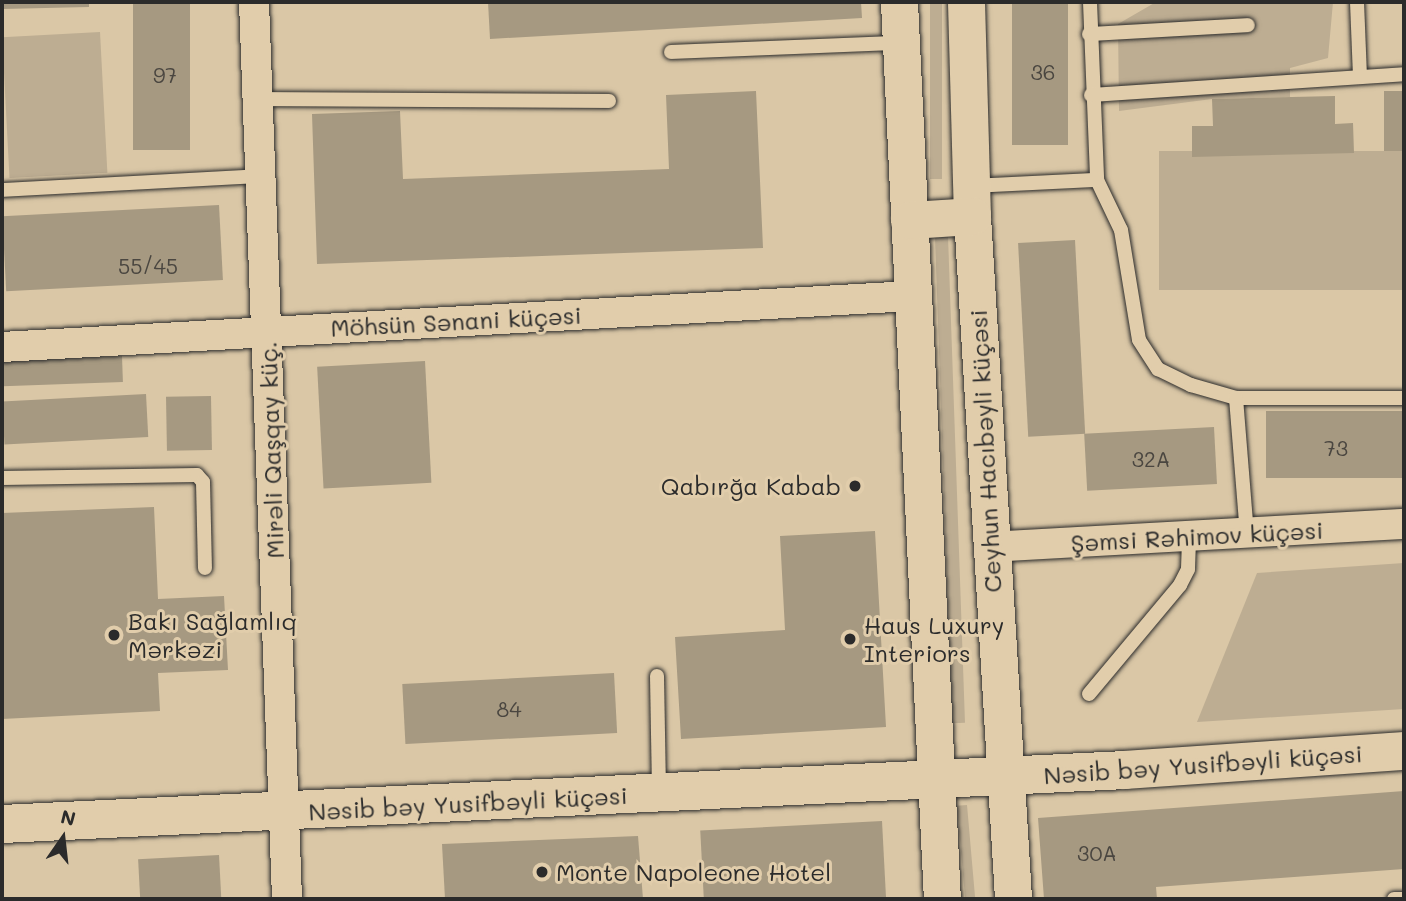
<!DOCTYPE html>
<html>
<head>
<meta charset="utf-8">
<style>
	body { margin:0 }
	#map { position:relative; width:1406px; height:901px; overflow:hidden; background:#dac7a6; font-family:Mali,sans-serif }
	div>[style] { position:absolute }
	.green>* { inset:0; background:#bdad92; transform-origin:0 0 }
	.building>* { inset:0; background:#a69981; transform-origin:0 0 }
	.roads { filter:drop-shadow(0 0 2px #2b2b2b) drop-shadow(0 0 2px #2b2b2b) }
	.service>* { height:14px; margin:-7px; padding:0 7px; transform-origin:7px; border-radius:7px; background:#e1cdab }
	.minor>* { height:30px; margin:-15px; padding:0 15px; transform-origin:15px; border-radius:15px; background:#e1cdab }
	.tertiary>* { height:37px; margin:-18.5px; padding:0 18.5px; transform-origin:18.5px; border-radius:18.5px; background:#e1cdab }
	.secondary>* { height:38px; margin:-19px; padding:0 19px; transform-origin:19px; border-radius:19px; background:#e1cdab }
	.dots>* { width:19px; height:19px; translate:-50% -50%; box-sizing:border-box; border:4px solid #e1cdab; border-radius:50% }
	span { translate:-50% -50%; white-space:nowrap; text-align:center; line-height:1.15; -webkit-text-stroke:6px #e1cdab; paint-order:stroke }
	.number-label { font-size:21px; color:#4a4640 }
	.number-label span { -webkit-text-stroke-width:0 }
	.street-label { font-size:24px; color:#2b2b2b }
	.poi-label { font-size:24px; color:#2b2b2b }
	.right { translate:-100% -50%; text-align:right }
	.left { translate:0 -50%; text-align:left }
	.frame { position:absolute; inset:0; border:4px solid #2b2b2b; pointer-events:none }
	.north { position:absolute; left:28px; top:803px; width:70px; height:70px; -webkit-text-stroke:5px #e1cdab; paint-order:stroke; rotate:14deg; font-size:19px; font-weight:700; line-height:28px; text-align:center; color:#2b2b2b }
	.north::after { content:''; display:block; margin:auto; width:24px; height:32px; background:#2b2b2b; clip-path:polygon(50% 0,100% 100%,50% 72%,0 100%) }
</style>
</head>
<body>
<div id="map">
	<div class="green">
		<div style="left:930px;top:2px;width:12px;height:177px"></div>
		<div style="clip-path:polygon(1156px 2px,1333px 2px,1328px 58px,1290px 68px,1290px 97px,1212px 99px,1119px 111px,1118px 24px)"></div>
		<div style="left:100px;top:32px;width:141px;height:98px;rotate:87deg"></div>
		<div style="left:1404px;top:151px;width:139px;height:245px;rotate:90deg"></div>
		<div style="left:948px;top:236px;width:487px;height:13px;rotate:88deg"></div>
		<div style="clip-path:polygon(1404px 563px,1404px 709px,1197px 722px,1257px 573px)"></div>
		<div style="left:967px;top:805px;width:94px;height:10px;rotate:85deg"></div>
	</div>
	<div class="building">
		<div style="clip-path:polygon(2px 2px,89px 2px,89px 7px,2px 9px)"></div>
		<div style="left:133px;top:2px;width:57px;height:148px"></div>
		<div style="clip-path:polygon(488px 2px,861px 2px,862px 18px,490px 39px)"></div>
		<div style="left:1012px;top:2px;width:56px;height:143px"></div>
		<div style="clip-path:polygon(756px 91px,763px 248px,317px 264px,312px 114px,400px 111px,403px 179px,669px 169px,666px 95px)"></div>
		<div style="left:1404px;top:91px;width:60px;height:20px;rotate:90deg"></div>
		<div style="clip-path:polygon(1335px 96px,1335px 124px,1353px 123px,1354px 153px,1192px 157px,1192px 126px,1213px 126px,1212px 99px)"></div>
		<div style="left:219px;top:205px;width:75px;height:217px;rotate:87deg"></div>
		<div style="left:1075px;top:240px;width:194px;height:57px;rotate:87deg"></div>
		<div style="left:122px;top:356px;width:26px;height:120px;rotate:88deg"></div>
		<div style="left:425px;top:361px;width:122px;height:108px;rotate:87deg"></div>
		<div style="left:146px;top:394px;width:43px;height:144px;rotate:87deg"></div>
		<div style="left:211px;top:396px;width:54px;height:45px;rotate:89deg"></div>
		<div style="left:1404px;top:411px;width:67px;height:138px;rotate:90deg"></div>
		<div style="left:1214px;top:427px;width:57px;height:130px;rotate:87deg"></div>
		<div style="clip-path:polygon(154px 507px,158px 599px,224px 596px,228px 670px,158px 673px,160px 711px,2px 719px,2px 513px)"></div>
		<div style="clip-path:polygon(875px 531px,886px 727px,681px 739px,675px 637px,785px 630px,780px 536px)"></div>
		<div style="left:614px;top:673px;width:60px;height:212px;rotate:87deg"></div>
		<div style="clip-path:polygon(1404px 791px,1404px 869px,1156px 887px,1157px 899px,1044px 899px,1038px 818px)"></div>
		<div style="left:882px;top:821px;width:78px;height:182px;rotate:87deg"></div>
		<div style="clip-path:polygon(638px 836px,643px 899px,445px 899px,442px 844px)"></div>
		<div style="left:219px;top:855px;width:44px;height:81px;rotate:87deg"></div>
	</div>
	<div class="roads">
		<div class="service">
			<div style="left:1090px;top:2px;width:178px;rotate:87.7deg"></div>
			<div style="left:1097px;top:180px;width:55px;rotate:64.4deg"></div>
			<div style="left:1121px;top:230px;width:111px;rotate:80.7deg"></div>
			<div style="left:1139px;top:340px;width:35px;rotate:57deg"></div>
			<div style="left:1158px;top:369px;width:37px;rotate:26deg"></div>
			<div style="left:1191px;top:385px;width:47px;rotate:16.1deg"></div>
			<div style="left:1236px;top:398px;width:168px"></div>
			<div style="left:1357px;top:2px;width:74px;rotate:87.7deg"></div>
			<div style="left:1089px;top:34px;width:159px;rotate:-3.2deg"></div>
			<div style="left:671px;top:52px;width:228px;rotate:-2.3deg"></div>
			<div style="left:1091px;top:95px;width:314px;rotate:-3.8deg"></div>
			<div style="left:257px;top:99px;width:352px;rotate:0.3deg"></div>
			<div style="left:973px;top:186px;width:124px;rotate:-2.8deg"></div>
			<div style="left:2px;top:190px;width:259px;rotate:-3.1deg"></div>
			<div style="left:1236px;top:398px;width:136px;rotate:85.4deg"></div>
			<div style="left:2px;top:478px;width:195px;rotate:-0.9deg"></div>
			<div style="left:197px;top:475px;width:9px;rotate:49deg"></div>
			<div style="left:203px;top:482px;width:86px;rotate:88.7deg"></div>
			<div style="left:657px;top:676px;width:117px;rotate:89deg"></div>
			<div style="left:1089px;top:694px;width:142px;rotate:-50.1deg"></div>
			<div style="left:1180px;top:585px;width:18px;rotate:-63deg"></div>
			<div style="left:1188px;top:569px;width:31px;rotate:-88deg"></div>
			<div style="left:1394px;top:899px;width:10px"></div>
		</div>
		<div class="minor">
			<div style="left:254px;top:2px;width:898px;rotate:87.89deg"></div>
			<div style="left:2px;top:347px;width:910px;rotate:-3.21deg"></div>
			<div style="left:990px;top:547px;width:415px;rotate:-3.2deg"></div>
		</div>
		<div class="tertiary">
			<div style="left:899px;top:2px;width:898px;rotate:87.26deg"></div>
			<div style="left:966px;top:2px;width:214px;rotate:88.4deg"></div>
			<div style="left:972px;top:216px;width:684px;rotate:86.56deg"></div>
			<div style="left:909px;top:220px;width:63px;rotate:-3.6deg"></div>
		</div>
		<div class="secondary">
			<div style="left:2px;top:824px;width:1124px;rotate:-2.75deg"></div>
			<div style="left:1125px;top:770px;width:280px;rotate:-3.9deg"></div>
		</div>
	</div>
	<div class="dots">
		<div style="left:855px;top:486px;background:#2b2b2b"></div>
		<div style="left:114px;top:635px;background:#2b2b2b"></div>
		<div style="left:850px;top:639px;background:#2b2b2b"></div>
		<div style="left:542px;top:872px;background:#2b2b2b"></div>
	</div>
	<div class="number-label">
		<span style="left:1043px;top:72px">36</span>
		<span style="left:165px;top:75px">97</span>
		<span style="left:148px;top:266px">55/45</span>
		<span style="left:1336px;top:448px">73</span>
		<span style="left:1151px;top:459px">32A</span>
		<span style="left:509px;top:709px">84</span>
		<span style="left:1097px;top:853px">30A</span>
	</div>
	<div class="street-label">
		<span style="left:456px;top:321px;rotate:-3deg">Möhsün Sənani küçəsi</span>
		<span style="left:271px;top:450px;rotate:-92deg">Mirəli Qaşqay küç.</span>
		<span style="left:985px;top:451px;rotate:-93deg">Ceyhun Hacıbəyli küçəsi</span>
		<span style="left:1197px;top:536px;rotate:-3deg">Şəmsi Rəhimov küçəsi</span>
		<span style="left:1203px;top:764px;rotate:-4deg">Nəsib bəy Yusifbəyli küçəsi</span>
		<span style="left:468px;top:803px;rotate:-3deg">Nəsib bəy Yusifbəyli küçəsi</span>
	</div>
	<div class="poi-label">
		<span class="right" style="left:841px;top:486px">Qabırğa Kabab</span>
		<span class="left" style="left:128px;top:635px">Bakı Sağlamlıq<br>Mərkəzi</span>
		<span class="left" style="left:864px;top:639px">Haus Luxury<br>Interiors</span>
		<span class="left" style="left:556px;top:872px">Monte Napoleone Hotel</span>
	</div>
	<div class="frame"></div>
	<div class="north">N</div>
</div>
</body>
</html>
